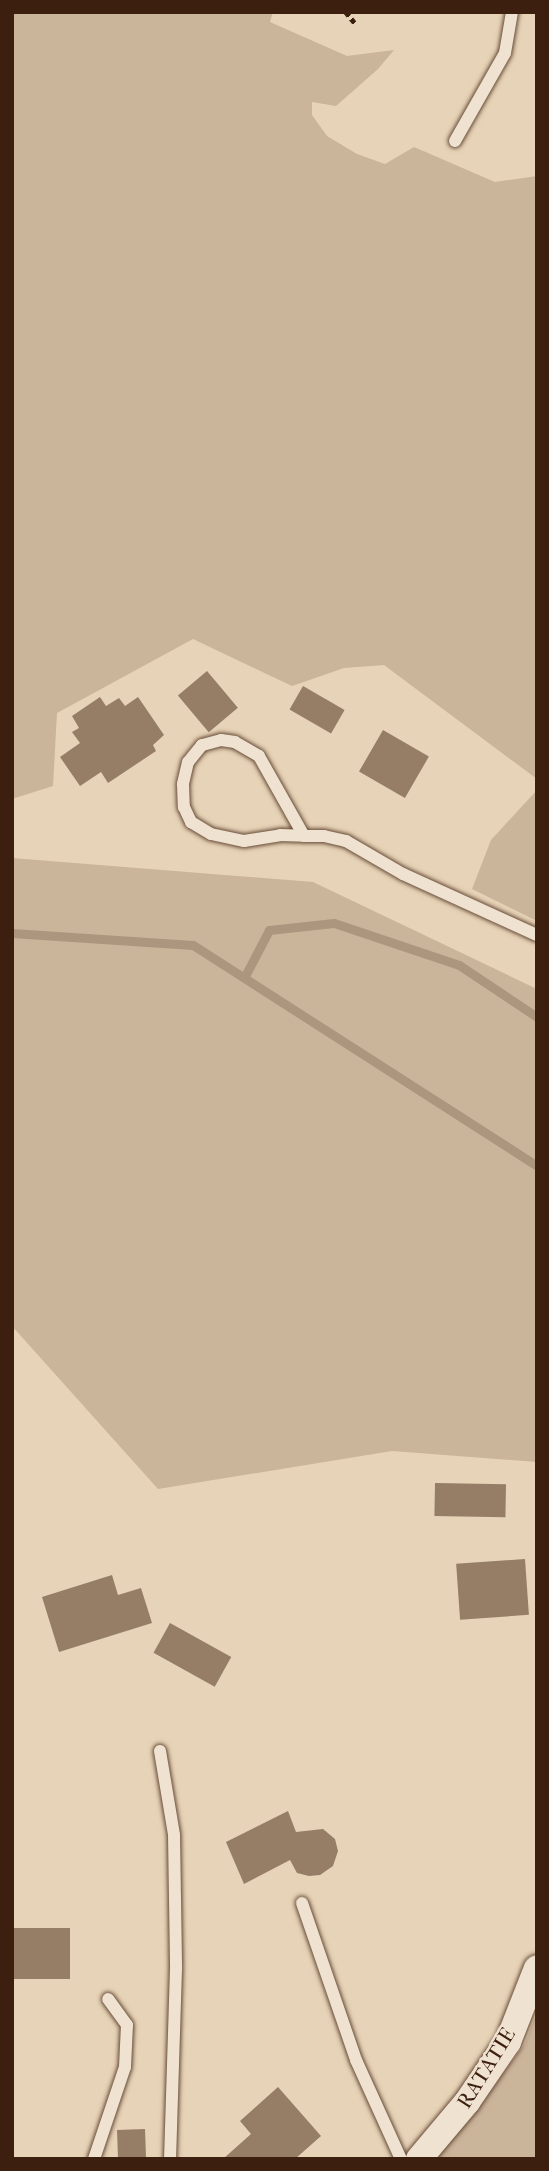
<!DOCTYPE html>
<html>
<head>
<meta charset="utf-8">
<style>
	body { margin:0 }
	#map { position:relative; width:549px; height:2171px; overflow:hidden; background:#e7d3b7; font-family:"IM FELL French Canon",serif }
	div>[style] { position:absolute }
	.green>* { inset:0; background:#cab49a }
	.stream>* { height:9px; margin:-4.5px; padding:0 4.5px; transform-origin:4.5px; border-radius:4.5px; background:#ad967e }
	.building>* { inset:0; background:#957d66; transform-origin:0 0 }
	.path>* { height:4.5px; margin-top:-2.25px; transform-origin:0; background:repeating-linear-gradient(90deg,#3d1f0f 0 5px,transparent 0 8.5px) }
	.roads { filter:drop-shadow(0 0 2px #684c39) drop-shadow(0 0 2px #684c39) }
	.service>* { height:12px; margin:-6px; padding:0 6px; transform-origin:6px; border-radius:6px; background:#efe2d0 }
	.minor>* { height:26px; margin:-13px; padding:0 13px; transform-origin:13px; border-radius:13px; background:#efe2d0 }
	span { translate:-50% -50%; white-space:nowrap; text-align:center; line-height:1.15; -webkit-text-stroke:5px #efe2d0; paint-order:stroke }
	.street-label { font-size:21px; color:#3d1f0f }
	.frame { position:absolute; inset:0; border:14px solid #3d1f0f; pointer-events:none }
</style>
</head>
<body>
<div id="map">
	<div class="green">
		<div style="clip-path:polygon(12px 12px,273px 12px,270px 22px,347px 56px,394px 50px,378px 69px,336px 106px,312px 102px,312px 115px,327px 136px,357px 154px,385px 164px,414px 147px,495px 182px,537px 176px,537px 779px,384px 665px,344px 668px,292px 686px,193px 639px,57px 713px,53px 786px,12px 799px)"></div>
		<div style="clip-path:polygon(537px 790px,537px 921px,472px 889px,491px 840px)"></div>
		<div style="clip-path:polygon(12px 858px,313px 882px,537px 989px,537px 1462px,392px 1451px,158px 1489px,12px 1326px)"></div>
		<div style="clip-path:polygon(537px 2012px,537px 2159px,431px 2159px,496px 2083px,525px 2044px)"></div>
	</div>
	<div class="stream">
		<div style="left:12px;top:933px;width:181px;rotate:3.8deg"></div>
		<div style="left:193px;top:945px;width:409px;rotate:32.7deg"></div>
		<div style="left:245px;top:976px;width:52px;rotate:-62.4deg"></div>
		<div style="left:269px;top:930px;width:65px;rotate:-6.1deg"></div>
		<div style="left:334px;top:923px;width:132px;rotate:18.6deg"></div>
		<div style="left:459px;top:965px;width:94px;rotate:33.7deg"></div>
	</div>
	<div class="building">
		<div style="left:207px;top:671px;width:48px;height:38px;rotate:50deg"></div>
		<div style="left:303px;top:686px;width:48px;height:27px;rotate:30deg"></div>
		<div style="clip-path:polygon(100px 697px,106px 706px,119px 698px,125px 706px,138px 697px,164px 735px,153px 745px,156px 751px,108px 783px,101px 772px,80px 786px,60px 757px,80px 743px,72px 732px,79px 728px,72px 716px)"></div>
		<div style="left:383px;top:730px;width:53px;height:48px;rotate:30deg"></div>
		<div style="left:435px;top:1483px;width:71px;height:33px;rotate:1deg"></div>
		<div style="left:525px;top:1559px;width:56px;height:69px;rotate:86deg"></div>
		<div style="clip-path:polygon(112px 1575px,118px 1595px,141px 1588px,152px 1623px,59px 1652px,42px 1597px)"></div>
		<div style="left:170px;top:1623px;width:70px;height:34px;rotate:29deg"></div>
		<div style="clip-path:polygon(288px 1811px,296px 1832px,323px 1829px,335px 1839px,338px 1851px,333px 1866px,320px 1875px,309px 1876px,297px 1873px,290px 1860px,244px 1884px,226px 1842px)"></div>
		<div style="left:12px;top:1928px;width:58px;height:51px"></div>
		<div style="clip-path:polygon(278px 2087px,321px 2136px,295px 2159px,223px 2159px,251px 2134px,240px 2121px)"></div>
		<div style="left:145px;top:2129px;width:30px;height:28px;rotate:88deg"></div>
	</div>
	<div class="path">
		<div style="left:346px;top:12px;width:14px;rotate:51deg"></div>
	</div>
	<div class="roads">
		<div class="service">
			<div style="left:455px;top:141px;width:101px;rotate:-60.4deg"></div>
			<div style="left:505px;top:53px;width:42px;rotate:-80.3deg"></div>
			<div style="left:304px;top:836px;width:92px;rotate:-119.4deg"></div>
			<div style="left:259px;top:756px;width:28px;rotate:-150deg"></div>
			<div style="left:235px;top:742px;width:14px;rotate:-172deg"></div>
			<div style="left:221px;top:740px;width:20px;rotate:165deg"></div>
			<div style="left:202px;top:745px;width:22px;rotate:129deg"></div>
			<div style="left:188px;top:762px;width:23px;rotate:103deg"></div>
			<div style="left:183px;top:784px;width:23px;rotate:88deg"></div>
			<div style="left:184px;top:807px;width:17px;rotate:65deg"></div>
			<div style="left:191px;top:822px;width:23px;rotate:31deg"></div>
			<div style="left:211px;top:834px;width:34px;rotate:12deg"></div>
			<div style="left:244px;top:841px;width:36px;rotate:-9deg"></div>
			<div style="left:280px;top:835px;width:24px;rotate:2deg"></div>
			<div style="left:304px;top:836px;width:20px"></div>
			<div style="left:324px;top:836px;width:23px;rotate:13deg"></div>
			<div style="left:346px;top:841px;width:66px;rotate:30.1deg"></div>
			<div style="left:403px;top:874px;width:147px;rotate:24.5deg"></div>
			<div style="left:160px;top:1751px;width:85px;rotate:80.5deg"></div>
			<div style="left:174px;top:1835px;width:134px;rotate:89.1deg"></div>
			<div style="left:176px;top:1969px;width:190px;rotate:91.8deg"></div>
			<div style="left:302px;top:1903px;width:166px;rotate:71deg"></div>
			<div style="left:356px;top:2060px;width:109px;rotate:65.6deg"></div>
			<div style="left:94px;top:2159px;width:97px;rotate:-71.4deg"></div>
			<div style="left:125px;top:2067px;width:42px;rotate:-87.3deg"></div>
			<div style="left:127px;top:2025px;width:32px;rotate:-126deg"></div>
		</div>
		<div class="minor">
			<div style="left:419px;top:2159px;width:75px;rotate:-49.9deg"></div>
			<div style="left:467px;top:2102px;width:73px;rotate:-55.7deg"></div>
			<div style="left:508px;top:2042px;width:79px;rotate:-68.6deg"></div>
		</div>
	</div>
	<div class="street-label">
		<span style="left:486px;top:2068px;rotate:-58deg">RATATIE</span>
	</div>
	<div class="frame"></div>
</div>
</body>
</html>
